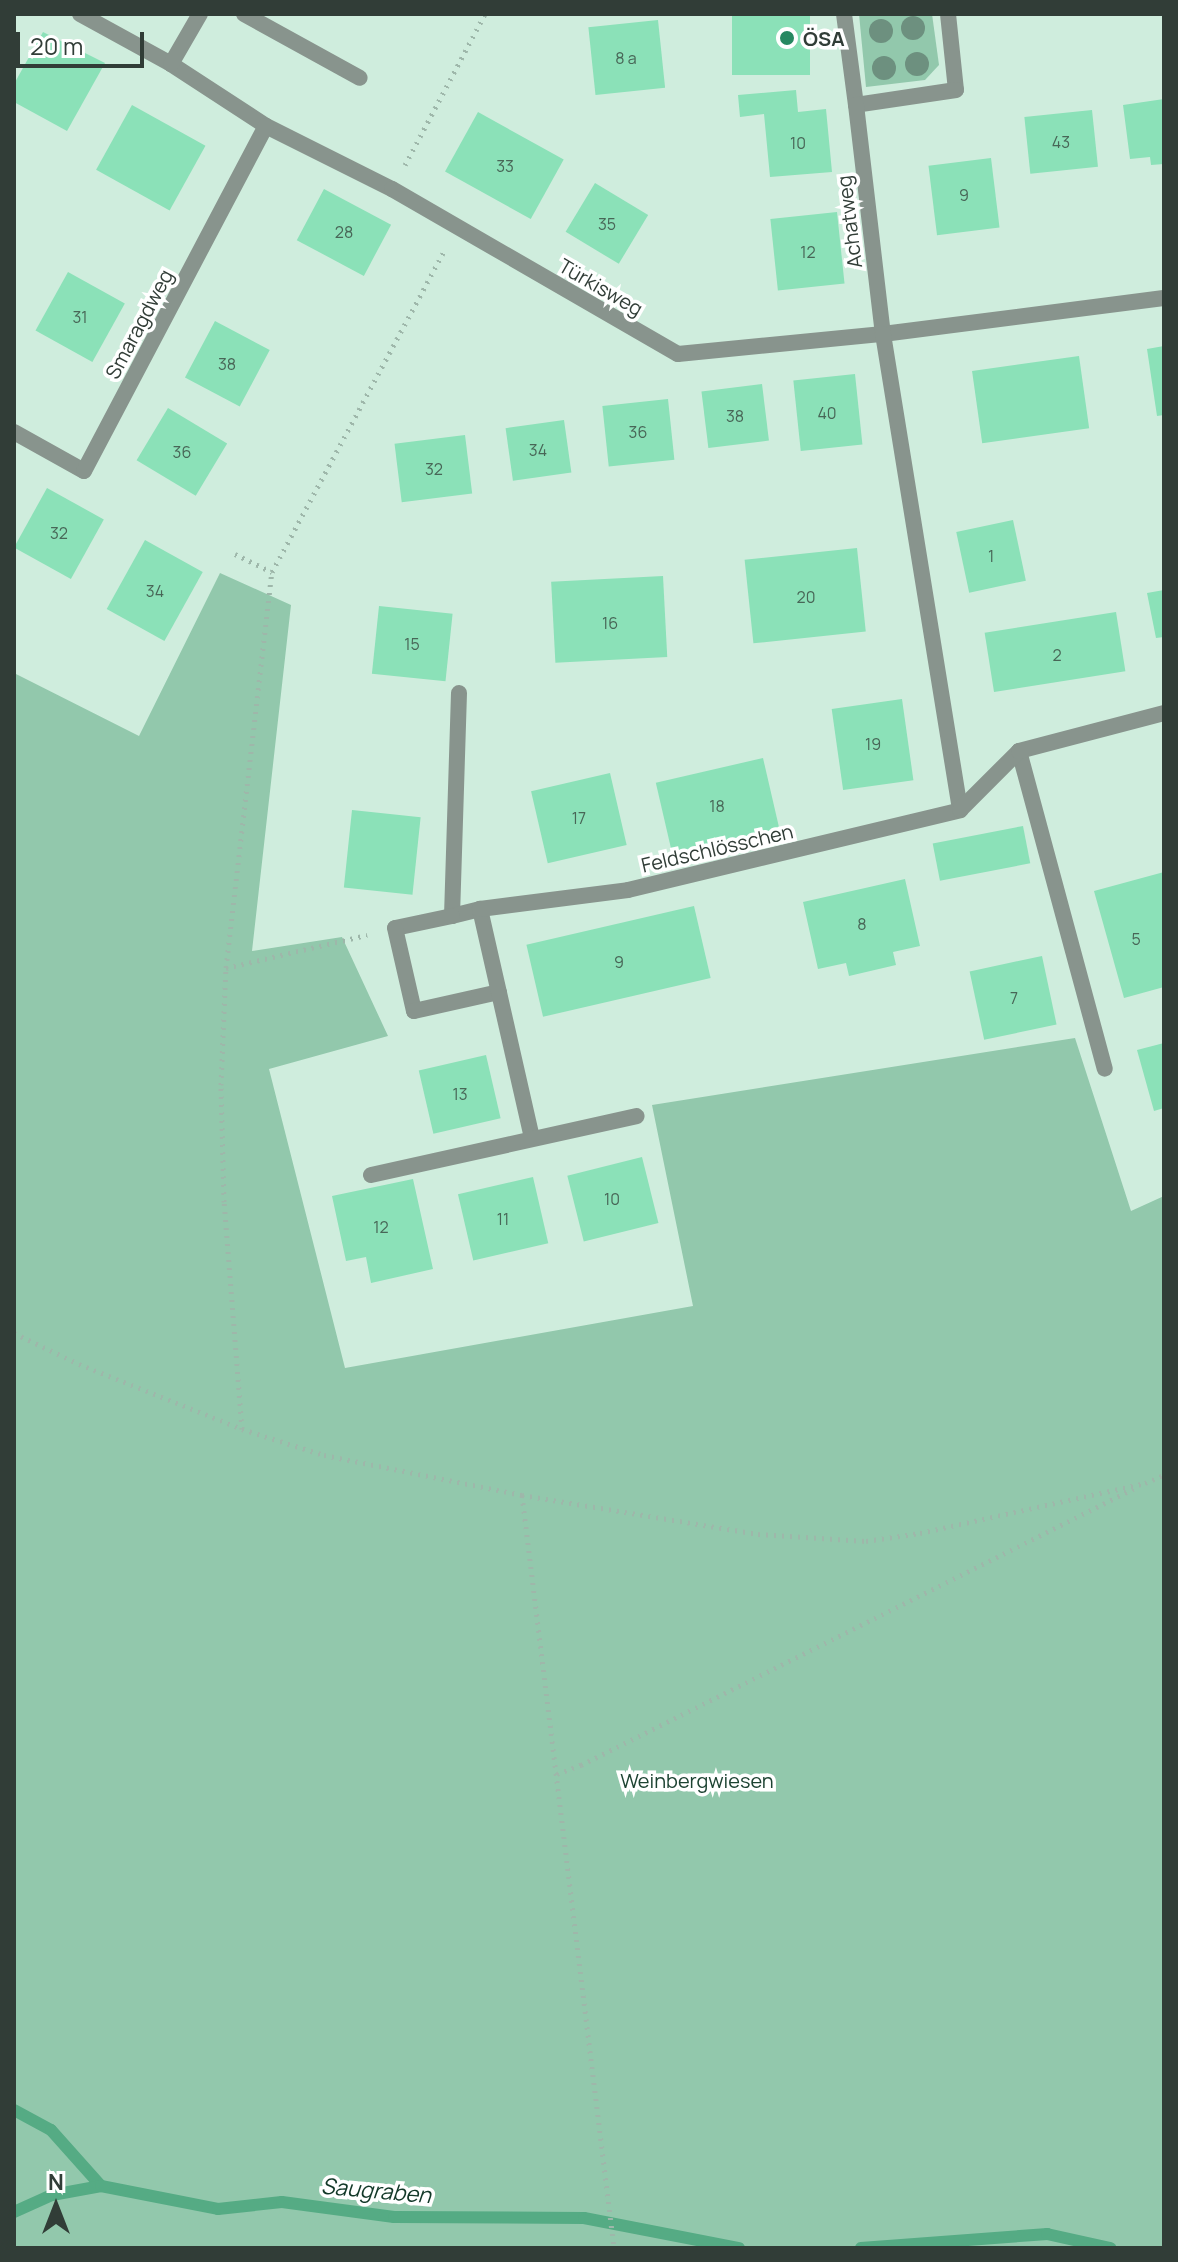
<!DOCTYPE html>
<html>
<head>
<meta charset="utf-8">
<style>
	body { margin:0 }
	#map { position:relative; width:1178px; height:2262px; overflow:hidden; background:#cfeddd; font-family:Manrope,sans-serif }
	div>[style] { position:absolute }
	.green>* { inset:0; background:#92c8ac }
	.stream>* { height:12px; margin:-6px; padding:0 6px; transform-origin:6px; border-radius:6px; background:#55ab84 }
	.building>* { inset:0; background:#8be1b8; transform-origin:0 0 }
	.path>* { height:5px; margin-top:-2.5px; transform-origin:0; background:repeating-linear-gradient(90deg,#9eb7aa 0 2px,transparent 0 8px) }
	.lane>* { height:16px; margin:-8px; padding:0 8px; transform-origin:8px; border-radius:8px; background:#88948d }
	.street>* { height:16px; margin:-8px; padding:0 8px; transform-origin:8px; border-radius:8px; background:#88948d }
	.trees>* { width:24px; height:24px; margin:-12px; border-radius:50%; background:#6d907f }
	.dots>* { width:22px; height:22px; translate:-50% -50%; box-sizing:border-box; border:4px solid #fff; border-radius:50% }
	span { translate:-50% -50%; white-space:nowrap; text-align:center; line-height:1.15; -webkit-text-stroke:7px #fff; paint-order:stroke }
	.number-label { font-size:16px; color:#486657 }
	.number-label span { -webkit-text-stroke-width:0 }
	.poi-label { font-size:20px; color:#313d37; font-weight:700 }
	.left { translate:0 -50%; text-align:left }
	.street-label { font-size:20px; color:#313d37 }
	.park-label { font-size:20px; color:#1d4332 }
	.water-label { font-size:22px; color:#123828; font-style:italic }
	.frame { position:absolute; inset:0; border:16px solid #313d37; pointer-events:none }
	.north { position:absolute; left:16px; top:2166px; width:80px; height:80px; -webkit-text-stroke:6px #fff; paint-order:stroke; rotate:0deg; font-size:22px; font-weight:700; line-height:32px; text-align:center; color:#313d37 }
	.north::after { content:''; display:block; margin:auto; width:28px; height:36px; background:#313d37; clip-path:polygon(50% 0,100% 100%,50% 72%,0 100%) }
	.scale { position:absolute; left:16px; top:32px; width:128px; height:36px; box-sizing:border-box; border:4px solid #313d37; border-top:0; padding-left:10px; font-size:24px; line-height:28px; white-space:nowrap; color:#313d37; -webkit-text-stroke:6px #fff; paint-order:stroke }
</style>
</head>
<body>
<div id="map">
	<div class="green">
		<div style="clip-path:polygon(859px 14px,932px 14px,939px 65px,925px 80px,866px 87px)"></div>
		<div style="clip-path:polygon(220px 573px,291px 605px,252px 951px,342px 937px,388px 1036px,269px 1069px,345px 1368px,693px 1306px,652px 1105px,1075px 1038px,1131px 1211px,1164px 1196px,1164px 2248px,14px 2248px,14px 673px,139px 736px)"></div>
	</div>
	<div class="stream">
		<div style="left:14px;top:2110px;width:42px;rotate:28.4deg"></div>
		<div style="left:51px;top:2130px;width:75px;rotate:48.2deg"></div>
		<div style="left:14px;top:2212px;width:42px;rotate:-24.1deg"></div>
		<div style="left:52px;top:2195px;width:50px;rotate:-10.4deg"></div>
		<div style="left:101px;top:2186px;width:119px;rotate:11.1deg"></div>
		<div style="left:218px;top:2209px;width:64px;rotate:-6.2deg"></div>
		<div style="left:282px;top:2202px;width:113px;rotate:7.6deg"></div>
		<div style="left:394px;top:2217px;width:190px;rotate:0.3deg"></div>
		<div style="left:584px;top:2218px;width:158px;rotate:11deg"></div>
		<div style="left:861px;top:2248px;width:187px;rotate:-4.3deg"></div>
		<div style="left:1047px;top:2234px;width:65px;rotate:12.5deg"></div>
	</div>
	<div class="building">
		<div style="left:732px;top:14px;width:78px;height:61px"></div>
		<div style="left:658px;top:20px;width:68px;height:70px;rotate:84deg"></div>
		<div style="clip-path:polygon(43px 32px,105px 63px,67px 131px,14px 102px,14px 84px)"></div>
		<div style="clip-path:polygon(796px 90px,798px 112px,826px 109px,832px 172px,770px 177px,764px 114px,740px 117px,738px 95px)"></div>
		<div style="clip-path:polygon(1164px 99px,1164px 164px,1151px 165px,1150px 157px,1130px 159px,1123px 105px)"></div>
		<div style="left:132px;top:105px;width:84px;height:74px;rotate:29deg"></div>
		<div style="left:1092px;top:110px;width:57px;height:68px;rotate:84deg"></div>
		<div style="left:478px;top:112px;width:98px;height:68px;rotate:29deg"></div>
		<div style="left:991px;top:158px;width:70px;height:63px;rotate:83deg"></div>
		<div style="left:595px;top:183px;width:62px;height:57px;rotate:31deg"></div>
		<div style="left:324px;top:189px;width:76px;height:58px;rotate:28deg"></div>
		<div style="left:837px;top:212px;width:72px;height:67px;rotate:84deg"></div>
		<div style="left:68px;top:272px;width:65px;height:67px;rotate:29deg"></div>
		<div style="left:215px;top:321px;width:62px;height:64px;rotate:28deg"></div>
		<div style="clip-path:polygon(1164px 346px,1164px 415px,1157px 416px,1147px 349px)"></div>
		<div style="left:1079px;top:356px;width:73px;height:108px;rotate:82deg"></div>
		<div style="left:855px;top:374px;width:71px;height:62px;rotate:84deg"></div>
		<div style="left:762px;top:384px;width:57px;height:61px;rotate:83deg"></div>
		<div style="left:668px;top:399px;width:61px;height:66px;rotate:84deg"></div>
		<div style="left:168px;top:408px;width:69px;height:61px;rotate:31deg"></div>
		<div style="left:564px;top:420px;width:53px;height:59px;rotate:82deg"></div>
		<div style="left:465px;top:435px;width:59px;height:71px;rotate:83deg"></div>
		<div style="left:47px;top:488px;width:65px;height:68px;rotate:29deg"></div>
		<div style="left:1013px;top:520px;width:62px;height:58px;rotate:78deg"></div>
		<div style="left:145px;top:540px;width:66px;height:79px;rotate:29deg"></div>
		<div style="left:857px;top:548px;width:84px;height:113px;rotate:84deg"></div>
		<div style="left:663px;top:576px;width:81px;height:112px;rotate:87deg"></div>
		<div style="clip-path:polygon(1164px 590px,1164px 637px,1156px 638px,1147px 593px)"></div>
		<div style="left:379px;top:606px;width:74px;height:68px;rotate:6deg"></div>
		<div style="left:1116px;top:612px;width:60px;height:133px;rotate:81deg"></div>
		<div style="left:902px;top:699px;width:82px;height:71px;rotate:82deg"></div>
		<div style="left:763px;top:758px;width:74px;height:110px;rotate:77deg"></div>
		<div style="left:610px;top:773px;width:74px;height:81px;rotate:77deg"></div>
		<div style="left:352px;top:810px;width:69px;height:78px;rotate:6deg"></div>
		<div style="left:1023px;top:826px;width:38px;height:92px;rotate:79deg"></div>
		<div style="clip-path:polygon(1164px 872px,1164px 987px,1124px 998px,1094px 891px)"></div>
		<div style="clip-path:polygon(905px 879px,920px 946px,893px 952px,896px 965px,849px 976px,846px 963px,818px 969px,803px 902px)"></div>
		<div style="left:694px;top:906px;width:74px;height:172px;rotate:77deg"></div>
		<div style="left:1042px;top:956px;width:70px;height:74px;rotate:78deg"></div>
		<div style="clip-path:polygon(1164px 1043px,1164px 1108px,1154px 1111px,1137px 1050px)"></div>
		<div style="left:486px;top:1055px;width:65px;height:69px;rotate:77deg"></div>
		<div style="left:642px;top:1157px;width:68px;height:77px;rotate:76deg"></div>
		<div style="left:533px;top:1177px;width:68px;height:77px;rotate:77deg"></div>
		<div style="clip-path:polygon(413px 1179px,433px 1269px,371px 1283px,366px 1257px,346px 1261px,332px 1196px)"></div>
	</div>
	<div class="path">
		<div style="left:405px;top:165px;width:171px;rotate:-62.1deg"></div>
		<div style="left:235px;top:554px;width:41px;rotate:25.9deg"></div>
		<div style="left:226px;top:968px;width:145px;rotate:-13.2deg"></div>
		<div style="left:14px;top:1333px;width:72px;rotate:25.5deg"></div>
		<div style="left:79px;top:1364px;width:175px;rotate:21.7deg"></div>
		<div style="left:242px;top:1429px;width:86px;rotate:17.6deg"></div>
		<div style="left:324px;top:1455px;width:202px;rotate:11.4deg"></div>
		<div style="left:522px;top:1495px;width:239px;rotate:9.4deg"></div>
		<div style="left:758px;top:1534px;width:108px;rotate:3.7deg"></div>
		<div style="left:866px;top:1541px;width:55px;rotate:-8.4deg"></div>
		<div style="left:920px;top:1533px;width:230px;rotate:-12.5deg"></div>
		<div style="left:1145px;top:1483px;width:21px;rotate:-23deg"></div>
		<div style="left:242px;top:1429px;width:228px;rotate:-94.5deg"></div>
		<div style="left:224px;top:1202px;width:117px;rotate:-91.5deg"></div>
		<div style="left:221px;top:1085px;width:117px;rotate:-87.6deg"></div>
		<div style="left:226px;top:968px;width:399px;rotate:-83.4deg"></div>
		<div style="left:272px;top:572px;width:366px;rotate:-61.8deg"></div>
		<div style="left:522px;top:1495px;width:759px;rotate:83.03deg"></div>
		<div style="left:557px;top:1774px;width:26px;rotate:-21deg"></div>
		<div style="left:581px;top:1765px;width:622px;rotate:-26.57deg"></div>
	</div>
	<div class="lane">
		<div style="left:244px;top:14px;width:132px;rotate:28.9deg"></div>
	</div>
	<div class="street">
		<div style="left:80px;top:14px;width:104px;rotate:28.8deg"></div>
		<div style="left:171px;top:64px;width:113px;rotate:33.1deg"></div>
		<div style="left:266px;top:126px;width:141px;rotate:26.6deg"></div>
		<div style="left:392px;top:189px;width:330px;rotate:30deg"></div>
		<div style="left:678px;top:354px;width:206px;rotate:-5.6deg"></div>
		<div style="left:883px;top:334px;width:283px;rotate:-7.3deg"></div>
		<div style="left:844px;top:14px;width:92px;rotate:82.5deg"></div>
		<div style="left:948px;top:14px;width:76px;rotate:84deg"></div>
		<div style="left:956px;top:90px;width:101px;rotate:171.5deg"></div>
		<div style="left:856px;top:105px;width:231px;rotate:83.3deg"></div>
		<div style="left:883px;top:334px;width:482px;rotate:80.8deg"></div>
		<div style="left:171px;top:64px;width:58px;rotate:-59.9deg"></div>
		<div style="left:14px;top:432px;width:80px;rotate:29.1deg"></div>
		<div style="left:84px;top:471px;width:390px;rotate:-62.2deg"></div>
		<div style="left:459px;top:693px;width:223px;rotate:91.8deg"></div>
		<div style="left:452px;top:916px;width:29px;rotate:-14deg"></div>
		<div style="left:1019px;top:751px;width:329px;rotate:74.9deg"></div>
		<div style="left:452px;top:916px;width:58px;rotate:168.1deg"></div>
		<div style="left:395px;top:928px;width:85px;rotate:77.1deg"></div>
		<div style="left:414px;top:1011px;width:87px;rotate:-12.6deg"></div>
		<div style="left:532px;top:1138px;width:235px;rotate:-102.8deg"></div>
		<div style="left:480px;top:909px;width:149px;rotate:-7.3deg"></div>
		<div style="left:628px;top:890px;width:342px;rotate:-13.5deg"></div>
		<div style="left:960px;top:810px;width:83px;rotate:-45deg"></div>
		<div style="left:1019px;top:751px;width:150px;rotate:-14.7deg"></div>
		<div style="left:371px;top:1175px;width:272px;rotate:-12.5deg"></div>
	</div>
	<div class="trees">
		<div style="left:913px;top:28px"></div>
		<div style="left:881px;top:31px"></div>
		<div style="left:917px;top:64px"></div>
		<div style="left:884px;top:68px"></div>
	</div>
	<div class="dots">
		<div style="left:787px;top:38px;background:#278861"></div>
	</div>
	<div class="number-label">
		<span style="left:626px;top:58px">8 a</span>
		<span style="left:1061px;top:142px">43</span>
		<span style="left:798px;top:143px">10</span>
		<span style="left:505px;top:166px">33</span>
		<span style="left:964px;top:195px">9</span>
		<span style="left:607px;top:224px">35</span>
		<span style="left:344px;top:232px">28</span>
		<span style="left:808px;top:252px">12</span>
		<span style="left:80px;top:317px">31</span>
		<span style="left:227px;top:364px">38</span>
		<span style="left:827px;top:413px">40</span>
		<span style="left:735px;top:416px">38</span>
		<span style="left:638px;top:432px">36</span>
		<span style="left:538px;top:450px">34</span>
		<span style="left:182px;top:452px">36</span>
		<span style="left:434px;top:469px">32</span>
		<span style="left:59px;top:533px">32</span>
		<span style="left:991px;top:556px">1</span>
		<span style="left:155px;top:591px">34</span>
		<span style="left:806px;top:597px">20</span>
		<span style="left:610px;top:623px">16</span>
		<span style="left:412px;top:644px">15</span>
		<span style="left:1057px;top:655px">2</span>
		<span style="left:873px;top:744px">19</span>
		<span style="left:717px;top:806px">18</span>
		<span style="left:579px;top:818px">17</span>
		<span style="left:862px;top:924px">8</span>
		<span style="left:1136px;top:939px">5</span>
		<span style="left:619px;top:962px">9</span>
		<span style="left:1014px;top:998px">7</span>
		<span style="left:460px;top:1094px">13</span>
		<span style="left:612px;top:1199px">10</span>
		<span style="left:503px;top:1219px">11</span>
		<span style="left:381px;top:1227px">12</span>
	</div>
	<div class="poi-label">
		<span class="left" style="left:803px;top:38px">ÖSA</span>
	</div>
	<div class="street-label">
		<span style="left:849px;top:222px;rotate:-97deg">Achatweg</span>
		<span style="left:601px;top:287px;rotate:30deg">Türkisweg</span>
		<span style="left:139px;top:324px;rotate:-62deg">Smaragdweg</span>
		<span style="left:717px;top:848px;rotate:-13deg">Feldschlösschen</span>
	</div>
	<div class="park-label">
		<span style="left:697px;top:1780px">Weinbergwiesen</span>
	</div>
	<div class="water-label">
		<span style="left:376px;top:2191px;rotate:5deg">Saugraben</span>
	</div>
	<div class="frame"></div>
	<div class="north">N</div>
	<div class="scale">20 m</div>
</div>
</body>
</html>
